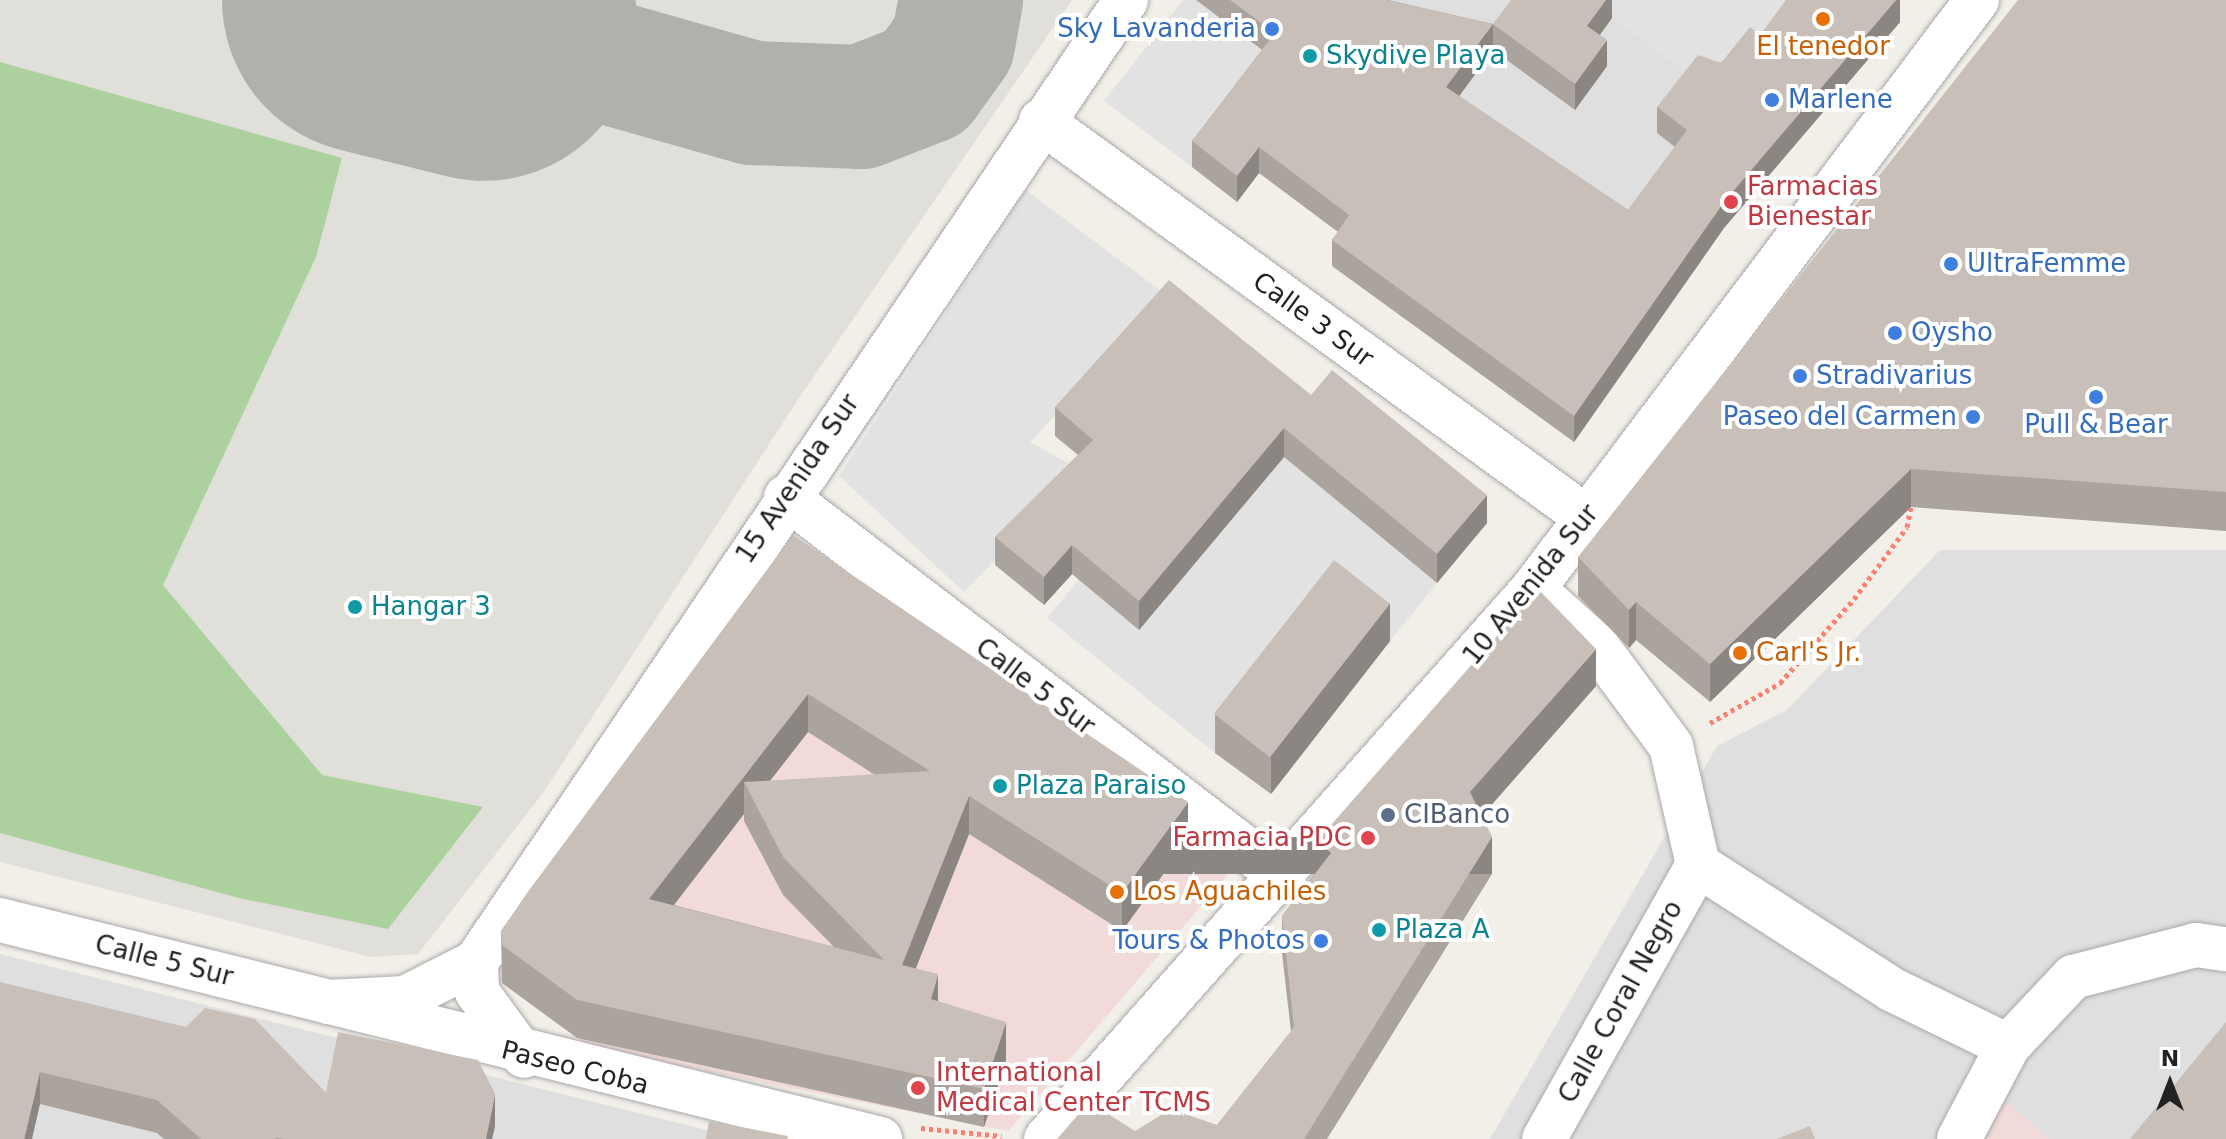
<!DOCTYPE html>
<html>
<head>
<meta charset="utf-8">
<style>
	body { margin:0 }
	#map { position:relative; width:2226px; height:1139px; overflow:hidden; background:#f2efe9; font-family:"DejaVu Sans",sans-serif }
	div>[style] { position:absolute }
	.residential>* { inset:0; background:#e0dfdf }
	.commercial>* { inset:0; background:#f2dad9 }
	.airport>* { inset:0; background:#e1dfda }
	.forest>* { inset:0; background:#add19e }
	.parking>* { inset:0; background:#e2e2e2 }
	.taxiway>* { height:124px; margin:-62px; padding:0 62px; transform-origin:62px; border-radius:62px; background:#b1b0ac }
	.runway>* { height:308px; margin:-154px; padding:0 154px; transform-origin:154px; border-radius:154px; background:#b1b0ac }
	.path>* { height:5px; margin-top:-2.5px; transform-origin:0; background:repeating-linear-gradient(90deg,#fa8072 0 4px,transparent 0 8px) }
	.roads { filter:drop-shadow(0 0 2px #a9a9a9) drop-shadow(0 0 2px #a9a9a9) }
	.minor>* { height:44px; margin:-22px; padding:0 22px; transform-origin:22px; border-radius:22px; background:#fff }
	.wall>* { inset:0; background:#aba49e }
	.shaded-wall>* { inset:0; background:#8b8681; transform-origin:0 0 }
	.building>* { inset:0; background:#c7bfb8; transform-origin:0 0 }
	.dots>* { width:22px; height:22px; translate:-50% -50%; box-sizing:border-box; border:4px solid #fff; border-radius:50% }
	span { translate:-50% -50%; white-space:nowrap; text-align:center; line-height:1.15; -webkit-text-stroke:8px #fff; paint-order:stroke }
	.shop-label { font-size:26px; color:#366cbe }
	.right { translate:-100% -50%; text-align:right }
	.left { translate:0 -50%; text-align:left }
	.food-label { font-size:26px; color:#c56008 }
	.culture-label { font-size:26px; color:#0d838f }
	.health-label { font-size:26px; color:#be3a42 }
	.street-label { font-size:26px; color:#222 }
	.service-label { font-size:26px; color:#4e5e75 }
	.north { position:absolute; left:2130px; top:1043px; width:80px; height:80px; -webkit-text-stroke:6px #fff; paint-order:stroke; rotate:0deg; font-size:22px; font-weight:700; line-height:32px; text-align:center; color:#222 }
	.north::after { content:''; display:block; margin:auto; width:28px; height:36px; background:#222; clip-path:polygon(50% 0,100% 100%,50% 72%,0 100%) }
</style>
</head>
<body>
<div id="map">
	<div class="residential">
		<div style="clip-path:polygon(1277px 0,1612px 0,1604px 11px,1698px 81px,1688px 157px,1668px 187px,1724px 227px,1574px 309px)"></div>
		<div style="clip-path:polygon(1940px 550px,2226px 550px,2226px 1139px,1490px 1139px,1717px 746px,1787px 710px)"></div>
		<div style="clip-path:polygon(0 954px,743px 1139px,0 1139px)"></div>
	</div>
	<div class="commercial">
		<div style="clip-path:polygon(783px 566px,1232px 870px,1008px 1131px,593px 1049px,493px 977px)"></div>
		<div style="clip-path:polygon(2004px 1100px,2049px 1139px,1986px 1139px)"></div>
	</div>
	<div class="airport">
		<div style="clip-path:polygon(0 0,1072px 0,799px 398px,543px 793px,418px 954px,371px 957px,0 862px)"></div>
	</div>
	<div class="forest">
		<div style="clip-path:polygon(0 62px,342px 158px,316px 257px,163px 585px,322px 775px,483px 807px,388px 929px,239px 898px,0 833px)"></div>
	</div>
	<div class="parking">
		<div style="clip-path:polygon(1183px 0,1196px 0,1274px 60px,1192px 167px,1104px 101px)"></div>
		<div style="clip-path:polygon(1612px 0,1805px 0,1774px 42px,1840px 92px,1823px 110px,1698px 81px,1603px 11px)"></div>
		<div style="clip-path:polygon(1026px 190px,1168px 296px,1030px 442px,1082px 471px,964px 592px,839px 476px)"></div>
		<div style="clip-path:polygon(1284px 457px,1437px 583px,1390px 641px,1335px 599px,1215px 753px,1047px 618px,1164px 477px,1112px 607px,1139px 629px)"></div>
	</div>
	<div class="taxiway">
		<div style="left:484px;top:27px;width:280px;rotate:15.8deg"></div>
		<div style="left:753px;top:103px;width:108px;rotate:2.1deg"></div>
		<div style="left:861px;top:107px;width:69px;rotate:-21.3deg"></div>
		<div style="left:925px;top:82px;width:48px;rotate:-54.3deg"></div>
		<div style="left:953px;top:43px;width:44px;rotate:-79.5deg"></div>
	</div>
	<div class="runway">
		<div style="left:376px;top:0;width:111px;rotate:14deg"></div>
	</div>
	<div class="path">
		<div style="left:1710px;top:723px;width:81px;rotate:-29.7deg"></div>
		<div style="left:1780px;top:683px;width:112px;rotate:-48.6deg"></div>
		<div style="left:1854px;top:599px;width:89px;rotate:-53.6deg"></div>
		<div style="left:1907px;top:527px;width:20px;rotate:-79deg"></div>
		<div style="left:921px;top:1128px;width:81px;rotate:5.6deg"></div>
	</div>
	<div class="roads">
		<div class="minor">
			<div style="left:1041px;top:121px;width:674px;rotate:36deg"></div>
			<div style="left:786px;top:497px;width:627px;rotate:37.42deg"></div>
			<div style="left:1533px;top:589px;width:86px;rotate:41.7deg"></div>
			<div style="left:1597px;top:646px;width:124px;rotate:53.5deg"></div>
			<div style="left:1671px;top:746px;width:122px;rotate:77.2deg"></div>
			<div style="left:1698px;top:865px;width:229px;rotate:32.7deg"></div>
			<div style="left:1891px;top:989px;width:130px;rotate:26deg"></div>
			<div style="left:2008px;top:1046px;width:105px;rotate:117.8deg"></div>
			<div style="left:0;top:920px;width:907px;rotate:13.97deg"></div>
			<div style="left:476px;top:962px;width:30px;rotate:88deg"></div>
			<div style="left:477px;top:992px;width:79px;rotate:53.7deg"></div>
			<div style="left:328px;top:1002px;width:77px;rotate:-3deg"></div>
			<div style="left:405px;top:998px;width:80px;rotate:-26.9deg"></div>
			<div style="left:476px;top:962px;width:1161px;rotate:-55.95deg"></div>
			<div style="left:2008px;top:1046px;width:95px;rotate:-46.7deg"></div>
			<div style="left:2073px;top:977px;width:127px;rotate:-14.6deg"></div>
			<div style="left:2196px;top:945px;width:30px;rotate:8deg"></div>
			<div style="left:1046px;top:1139px;width:735px;rotate:-48.48deg"></div>
			<div style="left:1533px;top:589px;width:738px;rotate:-52.99deg"></div>
			<div style="left:1544px;top:1139px;width:314px;rotate:-60.7deg"></div>
		</div>
	</div>
	<div class="wall">
		<div style="clip-path:polygon(1196px 0,1388px 0,1493px 24px,1612px 0,1612px 18px,1600px 35px,1607px 66px,1575px 110px,1493px 50px,1459px 96px,1628px 210px,1675px 147px,1657px 133px,1657px 107px,1760px 35px,1900px 0,1900px 22px,1724px 228px,1574px 442px,1332px 266px,1332px 240px,1338px 232px,1259px 173px,1237px 202px,1192px 167px,1192px 141px,1262px 50px)"></div>
		<div style="clip-path:polygon(2226px 0,2226px 531px,1911px 507px,1710px 702px,1636px 640px,1629px 648px,1578px 596px,1578px 557px)"></div>
		<div style="clip-path:polygon(1311px 395px,1487px 523px,1437px 583px,1284px 457px,1139px 630px,1072px 574px,1044px 605px,995px 565px,995px 537px,1078px 455px,1055px 436px,1055px 407px)"></div>
		<div style="clip-path:polygon(evenodd,793px 535px,1188px 840px,1122px 931px,969px 834px,916px 968px,938px 1001px,1006px 1060px,984px 1127px,577px 1038px,502px 983px,501px 931px,793px 535px,808px 732px,875px 775px,770px 781px,808px 732px,793px 535px,744px 814px,744px 821px,783px 895px,834px 947px,674px 905px,744px 814px)"></div>
		<div style="clip-path:polygon(1390px 641px,1271px 794px,1215px 753px,1215px 715px)"></div>
		<div style="clip-path:polygon(1596px 686px,1482px 816px,1492px 874px,1327px 1139px,1057px 1139px,1135px 1131px,1217px 1125px,1291px 1032px,1282px 953px,1282px 916px,1317px 870px,1317px 841px)"></div>
		<div style="clip-path:polygon(0 982px,326px 1093px,495px 1126px,492px 1139px,164px 1139px,157px 1133px,40px 1104px)"></div>
	</div>
	<div class="shaded-wall">
		<div style="clip-path:polygon(1603px 0,1612px 0,1612px 18px,1587px 52px,1587px 26px)"></div>
		<div style="clip-path:polygon(1896px 0,1900px 0,1900px 22px,1724px 228px,1574px 442px,1574px 416px,1724px 202px)"></div>
		<div style="clip-path:polygon(1493px 24px,1493px 50px,1446px 114px,1446px 87px)"></div>
		<div style="clip-path:polygon(1607px 40px,1607px 66px,1575px 110px,1575px 84px)"></div>
		<div style="clip-path:polygon(1259px 147px,1259px 173px,1237px 202px,1237px 176px)"></div>
		<div style="clip-path:polygon(1284px 428px,1284px 457px,1139px 630px,1139px 601px)"></div>
		<div style="clip-path:polygon(1911px 469px,1911px 507px,1710px 702px,1710px 664px)"></div>
		<div style="clip-path:polygon(1487px 495px,1487px 523px,1437px 583px,1437px 554px)"></div>
		<div style="clip-path:polygon(1072px 545px,1072px 574px,1044px 605px,1044px 577px)"></div>
		<div style="clip-path:polygon(1636px 602px,1636px 640px,1629px 648px,1629px 610px)"></div>
		<div style="clip-path:polygon(1390px 603px,1390px 641px,1271px 794px,1271px 756px)"></div>
		<div style="clip-path:polygon(1596px 649px,1596px 686px,1470px 829px,1470px 792px)"></div>
		<div style="clip-path:polygon(808px 694px,808px 732px,754px 801px,744px 782px,744px 814px,649px 937px,649px 899px)"></div>
		<div style="clip-path:polygon(969px 796px,969px 834px,902px 1003px,902px 965px)"></div>
		<div style="clip-path:polygon(1188px 802px,1188px 840px,1122px 931px,1122px 893px)"></div>
		<div style="left:1492px;top:837px;width:37px;height:356px;rotate:90deg"></div>
		<div style="clip-path:polygon(938px 974px,938px 1012px,931px 999px)"></div>
		<div style="clip-path:polygon(1006px 1022px,1006px 1060px,984px 1127px,984px 1089px)"></div>
		<div style="clip-path:polygon(40px 1072px,40px 1104px,32px 1139px,24px 1139px)"></div>
		<div style="clip-path:polygon(495px 1094px,495px 1126px,492px 1139px,486px 1139px)"></div>
	</div>
	<div class="building">
		<div style="clip-path:polygon(1230px 0,1386px 0,1493px 24px,1446px 87px,1628px 210px,1687px 130px,1657px 107px,1698px 55px,1721px 63px,1750px 27px,1760px 35px,1786px 0,1896px 0,1724px 202px,1574px 416px,1332px 240px,1349px 215px,1259px 147px,1237px 176px,1192px 141px,1275px 33px)"></div>
		<div style="clip-path:polygon(1511px 0,1606px 0,1587px 26px,1607px 40px,1575px 84px,1493px 24px)"></div>
		<div style="clip-path:polygon(2018px 0,2226px 0,2226px 492px,1911px 469px,1710px 664px,1636px 602px,1629px 610px,1578px 557px)"></div>
		<div style="clip-path:polygon(1169px 280px,1311px 395px,1332px 370px,1487px 495px,1437px 554px,1284px 428px,1139px 601px,1072px 545px,1044px 577px,995px 537px,1093px 440px,1055px 407px)"></div>
		<div style="clip-path:polygon(evenodd,793px 535px,1188px 802px,1122px 893px,969px 796px,902px 965px,938px 974px,931px 999px,1006px 1022px,984px 1089px,577px 1000px,502px 945px,501px 931px,527px 893px,793px 535px,808px 694px,930px 771px,744px 782px,783px 857px,884px 960px,649px 899px,808px 694px)"></div>
		<div style="left:1334px;top:560px;width:71px;height:195px;rotate:38deg"></div>
		<div style="clip-path:polygon(1538px 589px,1596px 649px,1470px 792px,1492px 837px,1304px 1139px,1057px 1139px,1089px 1102px,1135px 1131px,1171px 1109px,1217px 1125px,1294px 1027px,1282px 916px,1331px 853px,1317px 841px)"></div>
		<div style="clip-path:polygon(0 982px,186px 1027px,205px 1008px,255px 1019px,326px 1093px,338px 1032px,478px 1060px,495px 1094px,486px 1139px,284px 1139px,278px 1138px,274px 1139px,201px 1139px,157px 1100px,40px 1072px,24px 1139px,0 1139px)"></div>
		<div style="clip-path:polygon(2226px 1022px,2226px 1139px,2130px 1139px)"></div>
		<div style="clip-path:polygon(709px 1121px,788px 1136px,787px 1139px,706px 1139px)"></div>
		<div style="clip-path:polygon(1810px 1126px,1815px 1139px,1777px 1139px)"></div>
	</div>
	<div class="dots">
		<div style="left:1823px;top:19px;background:#e8710a"></div>
		<div style="left:1272px;top:29px;background:#3f7fe0"></div>
		<div style="left:1310px;top:56px;background:#0f9aa8"></div>
		<div style="left:1772px;top:100px;background:#3f7fe0"></div>
		<div style="left:1731px;top:202px;background:#e0444e"></div>
		<div style="left:1951px;top:264px;background:#3f7fe0"></div>
		<div style="left:1895px;top:333px;background:#3f7fe0"></div>
		<div style="left:1800px;top:376px;background:#3f7fe0"></div>
		<div style="left:2096px;top:397px;background:#3f7fe0"></div>
		<div style="left:1973px;top:417px;background:#3f7fe0"></div>
		<div style="left:355px;top:607px;background:#0f9aa8"></div>
		<div style="left:1740px;top:653px;background:#e8710a"></div>
		<div style="left:1000px;top:786px;background:#0f9aa8"></div>
		<div style="left:1388px;top:815px;background:#5c6f8a"></div>
		<div style="left:1368px;top:838px;background:#e0444e"></div>
		<div style="left:1117px;top:892px;background:#e8710a"></div>
		<div style="left:1379px;top:930px;background:#0f9aa8"></div>
		<div style="left:1321px;top:941px;background:#3f7fe0"></div>
		<div style="left:918px;top:1088px;background:#e0444e"></div>
	</div>
	<div class="shop-label">
		<span class="right" style="left:1256px;top:29px">Sky Lavanderia</span>
		<span class="left" style="left:1788px;top:100px">Marlene</span>
		<span class="left" style="left:1967px;top:264px">UltraFemme</span>
		<span class="left" style="left:1911px;top:333px">Oysho</span>
		<span class="left" style="left:1816px;top:376px">Stradivarius</span>
		<span class="right" style="left:1957px;top:417px">Paseo del Carmen</span>
		<span style="left:2096px;top:425px">Pull &amp; Bear</span>
		<span class="right" style="left:1305px;top:941px">Tours &amp; Photos</span>
	</div>
	<div class="food-label">
		<span style="left:1823px;top:47px">El tenedor</span>
		<span class="left" style="left:1756px;top:653px">Carl's Jr.</span>
		<span class="left" style="left:1133px;top:892px">Los Aguachiles</span>
	</div>
	<div class="culture-label">
		<span class="left" style="left:1326px;top:56px">Skydive Playa</span>
		<span class="left" style="left:371px;top:607px">Hangar 3</span>
		<span class="left" style="left:1016px;top:786px">Plaza Paraiso</span>
		<span class="left" style="left:1395px;top:930px">Plaza A</span>
	</div>
	<div class="health-label">
		<span class="left" style="left:1747px;top:202px">Farmacias<br>Bienestar</span>
		<span class="right" style="left:1352px;top:838px">Farmacia PDC</span>
		<span class="left" style="left:936px;top:1088px">International<br>Medical Center TCMS</span>
	</div>
	<div class="street-label">
		<span style="left:1313px;top:320px;rotate:36deg">Calle 3 Sur</span>
		<span style="left:798px;top:479px;rotate:-56deg">15 Avenida Sur</span>
		<span style="left:1531px;top:585px;rotate:-51deg">10 Avenida Sur</span>
		<span style="left:1035px;top:687px;rotate:37deg">Calle 5 Sur</span>
		<span style="left:164px;top:961px;rotate:14deg">Calle 5 Sur</span>
		<span style="left:1621px;top:1002px;rotate:-61deg">Calle Coral Negro</span>
		<span style="left:575px;top:1068px;rotate:14deg">Paseo Coba</span>
	</div>
	<div class="service-label">
		<span class="left" style="left:1404px;top:815px">CIBanco</span>
	</div>
	<div class="north">N</div>
</div>
</body>
</html>
